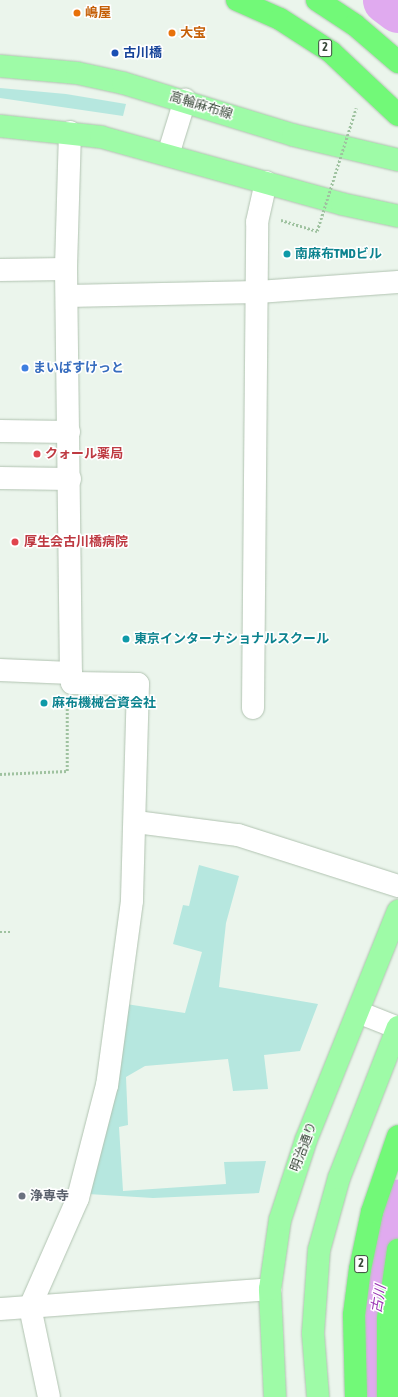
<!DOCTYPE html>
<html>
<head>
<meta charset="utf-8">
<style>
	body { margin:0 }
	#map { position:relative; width:398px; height:1397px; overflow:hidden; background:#ebf5ec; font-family:"Asap Condensed","Noto Sans JP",sans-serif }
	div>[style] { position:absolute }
	.green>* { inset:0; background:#b6e7df }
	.river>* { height:47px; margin:-23.5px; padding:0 23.5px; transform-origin:23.5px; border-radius:23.5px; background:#e0aaef }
	.path>* { height:2.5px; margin-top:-1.25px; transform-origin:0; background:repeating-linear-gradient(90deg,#9fc2a0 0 2px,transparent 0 4px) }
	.roads { filter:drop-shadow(0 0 1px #b1c3b1) drop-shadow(0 0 1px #b1c3b1) }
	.minor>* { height:22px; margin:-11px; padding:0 11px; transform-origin:11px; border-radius:11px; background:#fff }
	.major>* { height:22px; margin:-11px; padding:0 11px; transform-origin:11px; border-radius:11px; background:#9efba7 }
	.highway>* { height:22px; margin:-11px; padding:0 11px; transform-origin:11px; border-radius:11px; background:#72f978 }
	.path-bridge>* { height:2.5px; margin-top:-1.25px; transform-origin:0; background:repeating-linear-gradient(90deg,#9fc2a0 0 2px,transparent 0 4px) }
	.dots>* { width:11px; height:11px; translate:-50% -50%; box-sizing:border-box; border:2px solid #fff; border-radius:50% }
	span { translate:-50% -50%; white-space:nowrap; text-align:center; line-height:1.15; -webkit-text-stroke:3px #fff; paint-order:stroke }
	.shield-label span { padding:1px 3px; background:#fff; border:1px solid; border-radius:3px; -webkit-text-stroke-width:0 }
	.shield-label { font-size:12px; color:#394939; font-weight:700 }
	.food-label { font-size:13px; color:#c56008; font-weight:700 }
	.left { translate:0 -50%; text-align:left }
	.transit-label { font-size:13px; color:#164399; font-weight:700 }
	.street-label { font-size:13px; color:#394939 }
	.culture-label { font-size:13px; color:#0d838f; font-weight:700 }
	.shop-label { font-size:13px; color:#366cbe; font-weight:700 }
	.health-label { font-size:13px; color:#be3a42; font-weight:700 }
	.worship-label { font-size:13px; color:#5b616d; font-weight:700 }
	.water-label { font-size:14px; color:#9934b3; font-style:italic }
</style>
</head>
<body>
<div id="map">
	<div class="green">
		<div style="clip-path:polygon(0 88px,66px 94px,126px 104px,123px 116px,0 98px)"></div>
		<div style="clip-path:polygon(199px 865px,239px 876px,226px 923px,219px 987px,318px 1004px,300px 1051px,264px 1055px,268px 1089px,233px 1091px,228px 1059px,145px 1066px,126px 1077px,128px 1125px,119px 1127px,123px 1191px,226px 1184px,224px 1162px,266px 1161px,259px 1193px,153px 1198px,88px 1194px,126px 1004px,185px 1013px,202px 952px,173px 944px,183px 905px,189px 906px)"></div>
	</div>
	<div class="river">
		<div style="left:386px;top:0;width:15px;rotate:37deg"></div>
		<div style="left:376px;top:1397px;width:71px;rotate:-92.4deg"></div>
		<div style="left:373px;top:1326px;width:126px;rotate:-78.6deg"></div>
	</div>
	<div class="path">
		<div style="left:281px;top:220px;width:38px;rotate:17deg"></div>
		<div style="left:0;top:774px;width:67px;rotate:-2.6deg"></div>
		<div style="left:67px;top:771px;width:64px;rotate:-90deg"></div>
		<div style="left:0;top:932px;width:12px"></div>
	</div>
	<div class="roads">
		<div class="minor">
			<div style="left:70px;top:132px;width:137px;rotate:91.7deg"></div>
			<div style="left:66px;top:269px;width:404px;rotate:89.3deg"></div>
			<div style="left:168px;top:155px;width:58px;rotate:-72.8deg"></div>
			<div style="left:0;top:270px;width:66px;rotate:-0.9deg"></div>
			<div style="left:67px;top:296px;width:191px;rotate:-1.2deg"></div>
			<div style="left:258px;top:292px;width:140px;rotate:-4.1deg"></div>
			<div style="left:0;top:431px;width:69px;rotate:0.8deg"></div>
			<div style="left:0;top:478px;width:70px;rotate:0.8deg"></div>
			<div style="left:0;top:670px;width:71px;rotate:2.4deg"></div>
			<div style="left:71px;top:673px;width:10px;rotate:84deg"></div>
			<div style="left:72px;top:683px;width:66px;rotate:0.9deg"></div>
			<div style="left:138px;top:684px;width:217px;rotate:91.6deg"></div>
			<div style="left:132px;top:901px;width:186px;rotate:97.7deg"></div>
			<div style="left:107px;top:1085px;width:117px;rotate:104.4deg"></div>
			<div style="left:78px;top:1198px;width:119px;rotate:113.8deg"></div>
			<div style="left:30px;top:1307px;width:92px;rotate:78.1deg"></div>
			<div style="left:253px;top:708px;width:486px;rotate:-89.5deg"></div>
			<div style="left:257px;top:222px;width:41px;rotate:-77.3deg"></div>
			<div style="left:136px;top:822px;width:103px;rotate:7.3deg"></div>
			<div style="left:238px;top:835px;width:168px;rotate:17.7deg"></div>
			<div style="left:358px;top:1012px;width:43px;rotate:21.8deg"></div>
			<div style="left:0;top:1309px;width:271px;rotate:-4.2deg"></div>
		</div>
		<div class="major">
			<div style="left:0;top:66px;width:77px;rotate:5.2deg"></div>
			<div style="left:77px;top:73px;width:47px;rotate:12.3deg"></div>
			<div style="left:123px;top:83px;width:178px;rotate:17deg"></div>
			<div style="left:293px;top:135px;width:108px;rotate:13.4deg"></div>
			<div style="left:0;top:126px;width:102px;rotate:6.2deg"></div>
			<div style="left:101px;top:137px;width:250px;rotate:15.5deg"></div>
			<div style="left:342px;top:204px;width:57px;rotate:12.1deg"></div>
			<div style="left:275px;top:1397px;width:108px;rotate:-92.7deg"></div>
			<div style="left:270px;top:1289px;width:70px;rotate:-81.8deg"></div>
			<div style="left:280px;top:1220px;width:84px;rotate:-72deg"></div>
			<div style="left:306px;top:1140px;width:247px;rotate:-68.1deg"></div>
			<div style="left:318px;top:1397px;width:64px;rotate:-94.5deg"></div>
			<div style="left:313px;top:1333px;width:83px;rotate:-85.9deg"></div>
			<div style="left:319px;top:1250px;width:75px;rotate:-74.5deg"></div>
			<div style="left:339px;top:1178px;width:162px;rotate:-68.7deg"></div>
		</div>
		<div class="highway">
			<div style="left:237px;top:0;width:47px;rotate:23.8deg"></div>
			<div style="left:280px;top:19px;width:61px;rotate:32.9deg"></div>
			<div style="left:331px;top:52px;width:92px;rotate:43.2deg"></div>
			<div style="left:317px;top:0;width:45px;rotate:33.3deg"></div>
			<div style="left:355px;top:25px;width:57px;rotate:40.7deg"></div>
			<div style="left:356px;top:1397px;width:82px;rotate:-91.4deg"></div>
			<div style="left:354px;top:1315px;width:46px;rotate:-82.6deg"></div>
			<div style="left:360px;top:1269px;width:58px;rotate:-78.1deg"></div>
			<div style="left:372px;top:1212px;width:80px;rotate:-71.1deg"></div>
			<div style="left:388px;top:1397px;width:78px;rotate:-90deg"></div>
			<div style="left:388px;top:1319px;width:70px;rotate:-81.8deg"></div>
		</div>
	</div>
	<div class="path-bridge">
		<div style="left:317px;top:231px;width:129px;rotate:-72.4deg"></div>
	</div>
	<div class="dots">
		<div style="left:77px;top:13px;background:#e8710a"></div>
		<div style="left:172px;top:33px;background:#e8710a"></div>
		<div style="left:115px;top:53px;background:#1a4fb4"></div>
		<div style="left:287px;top:254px;background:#0f9aa8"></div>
		<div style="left:25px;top:368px;background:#3f7fe0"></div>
		<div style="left:37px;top:454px;background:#e0444e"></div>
		<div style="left:15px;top:542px;background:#e0444e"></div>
		<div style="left:126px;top:639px;background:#0f9aa8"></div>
		<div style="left:44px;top:703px;background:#0f9aa8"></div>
		<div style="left:22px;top:1196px;background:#6b7280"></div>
	</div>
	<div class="shield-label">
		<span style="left:325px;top:48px">2</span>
		<span style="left:361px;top:1264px">2</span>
	</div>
	<div class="food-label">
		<span class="left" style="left:85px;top:13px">嶋屋</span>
		<span class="left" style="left:180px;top:33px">大宝</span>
	</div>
	<div class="transit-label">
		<span class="left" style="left:123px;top:53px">古川橋</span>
	</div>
	<div class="street-label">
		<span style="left:201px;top:106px;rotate:17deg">高輪麻布線</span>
		<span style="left:304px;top:1147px;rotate:-69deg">明治通り</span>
	</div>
	<div class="culture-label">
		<span class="left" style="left:295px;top:254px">南麻布TMDビル</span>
		<span class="left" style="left:134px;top:639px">東京インターナショナルスクール</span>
		<span class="left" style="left:52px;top:703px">麻布機械合資会社</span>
	</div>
	<div class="shop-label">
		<span class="left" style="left:33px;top:368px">まいばすけっと</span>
	</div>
	<div class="health-label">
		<span class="left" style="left:45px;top:454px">クォール薬局</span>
		<span class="left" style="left:24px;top:542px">厚生会古川橋病院</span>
	</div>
	<div class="worship-label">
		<span class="left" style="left:30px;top:1196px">浄専寺</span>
	</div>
	<div class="water-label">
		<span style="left:378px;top:1299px;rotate:-80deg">古川</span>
	</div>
</div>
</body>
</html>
